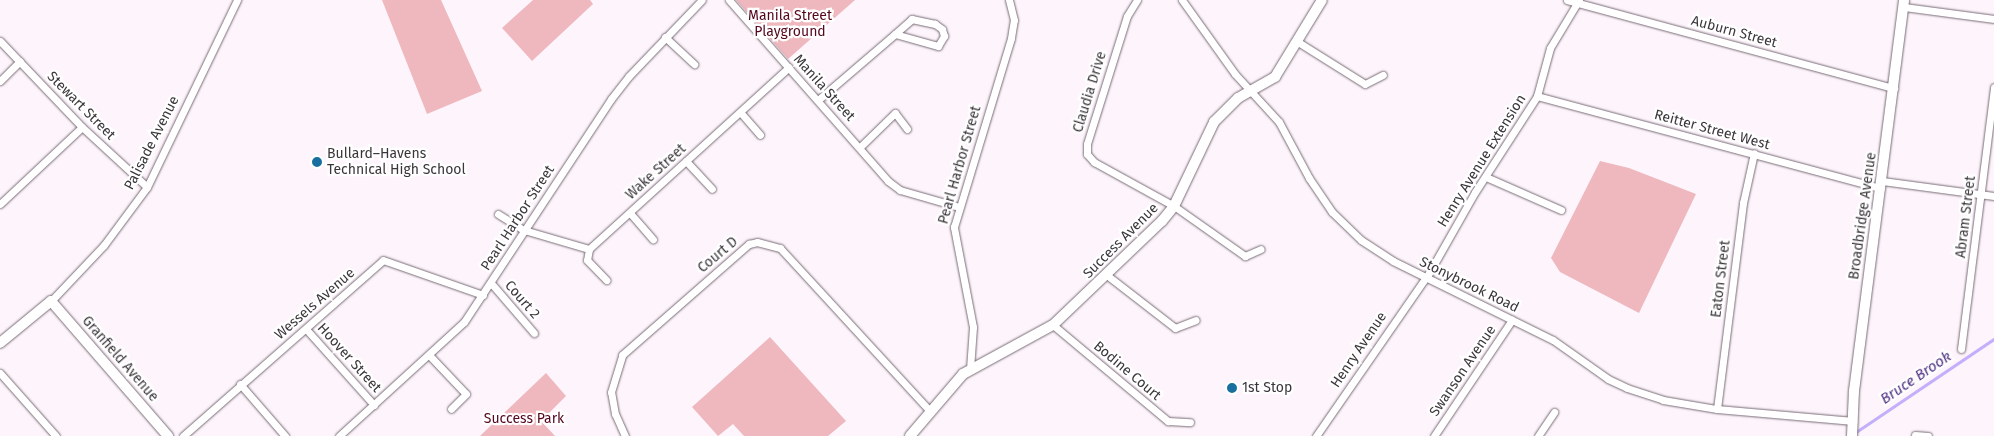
<!DOCTYPE html>
<html>
<head>
<meta charset="utf-8">
<style>
	body { margin:0 }
	#map { position:relative; width:1994px; height:436px; overflow:hidden; background:#fef5fc; font-family:"Fira Sans",sans-serif }
	div>[style] { position:absolute }
	.green>* { inset:0; background:#eeb8be }
	.stream>* { height:2.5px; margin:-1.25px; padding:0 1.25px; transform-origin:1.25px; border-radius:1.25px; background:#c3affa }
	.roads { filter:drop-shadow(0 0 1px #786b75) drop-shadow(0 0 1px #786b75) }
	.street>* { height:7px; margin:-3.5px; padding:0 3.5px; transform-origin:3.5px; border-radius:3.5px; background:#fff }
	.secondary>* { height:10px; margin:-5px; padding:0 5px; transform-origin:5px; border-radius:5px; background:#fff }
	.dots>* { width:14px; height:14px; translate:-50% -50%; box-sizing:border-box; border:2px solid #fff; border-radius:50% }
	span { translate:-50% -50%; white-space:nowrap; text-align:center; line-height:1.15; -webkit-text-stroke:4.5px #fff; paint-order:stroke }
	.park-label { font-size:14px; color:#55071d }
	.street-label { font-size:14px; color:#3b363a }
	.poi-label { font-size:14px; color:#3b363a }
	.left { translate:0 -50%; text-align:left }
	.water-label { font-size:15px; color:#4e3084; font-style:italic }
</style>
</head>
<body>
<div id="map">
	<div class="green">
		<div style="clip-path:polygon(382px 0,441px 0,482px 91px,427px 114px)"></div>
		<div style="clip-path:polygon(533px 0,590px 0,593px 4px,532px 61px,502px 28px)"></div>
		<div style="clip-path:polygon(736px 0,855px 0,788px 59px)"></div>
		<div style="clip-path:polygon(1600px 161px,1629px 168px,1696px 194px,1639px 313px,1560px 272px,1551px 258px)"></div>
		<div style="clip-path:polygon(770px 337px,846px 421px,828px 436px,744px 436px,733px 424px,718px 436px,692px 407px)"></div>
		<div style="clip-path:polygon(546px 373px,566px 396px,541px 421px,555px 436px,480px 436px)"></div>
	</div>
	<div class="stream">
		<div style="left:1856px;top:432px;width:166px;rotate:-34deg"></div>
	</div>
	<div class="roads">
		<div class="street">
			<div style="left:729px;top:0;width:241px;rotate:48.7deg"></div>
			<div style="left:888px;top:181px;width:15px;rotate:37deg"></div>
			<div style="left:900px;top:190px;width:61px;rotate:16.1deg"></div>
			<div style="left:1137px;top:0;width:19px;rotate:122deg"></div>
			<div style="left:1127px;top:16px;width:134px;rotate:107.4deg"></div>
			<div style="left:1087px;top:144px;width:10px;rotate:90deg"></div>
			<div style="left:1087px;top:154px;width:11px;rotate:49deg"></div>
			<div style="left:1094px;top:162px;width:91px;rotate:28.8deg"></div>
			<div style="left:1174px;top:206px;width:87px;rotate:35.2deg"></div>
			<div style="left:1245px;top:256px;width:17px;rotate:-24deg"></div>
			<div style="left:1182px;top:0;width:91px;rotate:54.4deg"></div>
			<div style="left:1235px;top:74px;width:65px;rotate:47.5deg"></div>
			<div style="left:1279px;top:122px;width:64px;rotate:61.8deg"></div>
			<div style="left:1309px;top:178px;width:41px;rotate:55.9deg"></div>
			<div style="left:1332px;top:212px;width:40px;rotate:44deg"></div>
			<div style="left:1361px;top:240px;width:38px;rotate:33deg"></div>
			<div style="left:1393px;top:261px;width:178px;rotate:26.3deg"></div>
			<div style="left:1553px;top:340px;width:67px;rotate:35.3deg"></div>
			<div style="left:1608px;top:379px;width:21px;rotate:25deg"></div>
			<div style="left:1627px;top:388px;width:38px;rotate:18deg"></div>
			<div style="left:1663px;top:400px;width:55px;rotate:9.5deg"></div>
			<div style="left:1717px;top:409px;width:137px;rotate:5deg"></div>
			<div style="left:1567px;top:0;width:339px;rotate:15.1deg"></div>
			<div style="left:1904px;top:7px;width:91px;rotate:7.6deg"></div>
			<div style="left:665px;top:37px;width:40px;rotate:43deg"></div>
			<div style="left:0;top:41px;width:119px;rotate:46.4deg"></div>
			<div style="left:82px;top:127px;width:88px;rotate:42.7deg"></div>
			<div style="left:1298px;top:42px;width:79px;rotate:32.1deg"></div>
			<div style="left:1365px;top:84px;width:20px;rotate:-27deg"></div>
			<div style="left:0;top:81px;width:28px;rotate:-45deg"></div>
			<div style="left:1537px;top:96px;width:356px;rotate:15deg"></div>
			<div style="left:818px;top:100px;width:101px;rotate:-40.6deg"></div>
			<div style="left:895px;top:34px;width:45px;rotate:15.6deg"></div>
			<div style="left:938px;top:46px;width:12px;rotate:-59deg"></div>
			<div style="left:944px;top:36px;width:7px;rotate:-106deg"></div>
			<div style="left:942px;top:29px;width:9px;rotate:-144deg"></div>
			<div style="left:935px;top:24px;width:24px;rotate:-168deg"></div>
			<div style="left:912px;top:19px;width:23px;rotate:139deg"></div>
			<div style="left:741px;top:113px;width:29px;rotate:49deg"></div>
			<div style="left:860px;top:147px;width:49px;rotate:-44.2deg"></div>
			<div style="left:895px;top:113px;width:20px;rotate:53deg"></div>
			<div style="left:686px;top:161px;width:38px;rotate:47deg"></div>
			<div style="left:1486px;top:177px;width:82px;rotate:23.7deg"></div>
			<div style="left:1882px;top:181px;width:113px;rotate:7.6deg"></div>
			<div style="left:0;top:204px;width:112px;rotate:-43.2deg"></div>
			<div style="left:630px;top:213px;width:35px;rotate:49deg"></div>
			<div style="left:498px;top:214px;width:31px;rotate:32deg"></div>
			<div style="left:524px;top:230px;width:68px;rotate:16.3deg"></div>
			<div style="left:589px;top:249px;width:270px;rotate:-42.3deg"></div>
			<div style="left:589px;top:249px;width:11px;rotate:100deg"></div>
			<div style="left:587px;top:260px;width:28px;rotate:46deg"></div>
			<div style="left:1108px;top:276px;width:85px;rotate:37.8deg"></div>
			<div style="left:1175px;top:328px;width:22px;rotate:-21deg"></div>
			<div style="left:491px;top:283px;width:66px;rotate:49.3deg"></div>
			<div style="left:51px;top:301px;width:77px;rotate:-46.6deg"></div>
			<div style="left:104px;top:245px;width:72px;rotate:-53.4deg"></div>
			<div style="left:147px;top:187px;width:208px;rotate:-64.3deg"></div>
			<div style="left:1053px;top:325px;width:150px;rotate:39.9deg"></div>
			<div style="left:1168px;top:421px;width:22px;rotate:3deg"></div>
			<div style="left:306px;top:329px;width:102px;rotate:48.2deg"></div>
			<div style="left:1961px;top:349px;width:264px;rotate:-82.8deg"></div>
			<div style="left:430px;top:356px;width:52px;rotate:46.5deg"></div>
			<div style="left:466px;top:394px;width:21px;rotate:135deg"></div>
			<div style="left:970px;top:369px;width:42px;rotate:-85.9deg"></div>
			<div style="left:973px;top:327px;width:102px;rotate:-100.8deg"></div>
			<div style="left:954px;top:227px;width:197px;rotate:-73.2deg"></div>
			<div style="left:1011px;top:38px;width:18px;rotate:-81deg"></div>
			<div style="left:1014px;top:20px;width:21px;rotate:-104deg"></div>
			<div style="left:0;top:373px;width:84px;rotate:48.4deg"></div>
			<div style="left:240px;top:384px;width:69px;rotate:49.1deg"></div>
			<div style="left:1717px;top:409px;width:208px;rotate:-82.8deg"></div>
			<div style="left:1743px;top:203px;width:51px;rotate:-77.6deg"></div>
			<div style="left:1915px;top:435px;width:13px;rotate:4deg"></div>
			<div style="left:183px;top:436px;width:266px;rotate:-41.3deg"></div>
			<div style="left:383px;top:260px;width:106px;rotate:19.3deg"></div>
			<div style="left:339px;top:436px;width:169px;rotate:-42.4deg"></div>
			<div style="left:464px;top:322px;width:267px;rotate:-56.6deg"></div>
			<div style="left:611px;top:99px;width:29px;rotate:-52deg"></div>
			<div style="left:629px;top:76px;width:105px;rotate:-46.2deg"></div>
			<div style="left:625px;top:436px;width:24px;rotate:-114deg"></div>
			<div style="left:615px;top:414px;width:22px;rotate:-100deg"></div>
			<div style="left:611px;top:392px;width:39px;rotate:-73deg"></div>
			<div style="left:622px;top:355px;width:169px;rotate:-41.2deg"></div>
			<div style="left:749px;top:244px;width:8px;rotate:-14deg"></div>
			<div style="left:757px;top:242px;width:24px;rotate:15deg"></div>
			<div style="left:780px;top:248px;width:220px;rotate:47.4deg"></div>
			<div style="left:1316px;top:436px;width:198px;rotate:-55.3deg"></div>
			<div style="left:1429px;top:273px;width:93px;rotate:-60.4deg"></div>
			<div style="left:1475px;top:192px;width:114px;rotate:-57.1deg"></div>
			<div style="left:1537px;top:96px;width:50px;rotate:-74.8deg"></div>
			<div style="left:1550px;top:48px;width:56px;rotate:-58.9deg"></div>
			<div style="left:1434px;top:436px;width:140px;rotate:-56.1deg"></div>
			<div style="left:1538px;top:436px;width:29px;rotate:-56deg"></div>
		</div>
		<div class="secondary">
			<div style="left:0;top:343px;width:66px;rotate:-39.5deg"></div>
			<div style="left:51px;top:301px;width:179px;rotate:49.1deg"></div>
			<div style="left:910px;top:436px;width:82px;rotate:-49.5deg"></div>
			<div style="left:963px;top:374px;width:102px;rotate:-28.6deg"></div>
			<div style="left:1053px;top:325px;width:151px;rotate:-43.7deg"></div>
			<div style="left:1162px;top:221px;width:19px;rotate:-51deg"></div>
			<div style="left:1174px;top:206px;width:93px;rotate:-64.5deg"></div>
			<div style="left:1214px;top:122px;width:34px;rotate:-45deg"></div>
			<div style="left:1238px;top:98px;width:43px;rotate:-29.6deg"></div>
			<div style="left:1275px;top:77px;width:90px;rotate:-58.6deg"></div>
			<div style="left:1852px;top:436px;width:45px;rotate:-87.5deg"></div>
			<div style="left:1854px;top:391px;width:394px;rotate:-82.7deg"></div>
		</div>
	</div>
	<div class="dots">
		<div style="left:317px;top:162px;background:#186f9f"></div>
		<div style="left:1232px;top:388px;background:#186f9f"></div>
	</div>
	<div class="park-label">
		<span style="left:790px;top:24px">Manila Street<br>Playground</span>
		<span style="left:524px;top:419px">Success Park</span>
	</div>
	<div class="street-label">
		<span style="left:1734px;top:32px;rotate:15deg">Auburn Street</span>
		<span style="left:824px;top:88px;rotate:48deg">Manila Street</span>
		<span style="left:1090px;top:92px;rotate:-73deg">Claudia Drive</span>
		<span style="left:81px;top:106px;rotate:45deg">Stewart Street</span>
		<span style="left:1712px;top:130px;rotate:15deg">Reitter Street West</span>
		<span style="left:152px;top:143px;rotate:-63deg">Palisade Avenue</span>
		<span style="left:1482px;top:161px;rotate:-58deg">Henry Avenue Extension</span>
		<span style="left:960px;top:165px;rotate:-74deg">Pearl Harbor Street</span>
		<span style="left:656px;top:172px;rotate:-42deg">Wake Street</span>
		<span style="left:1863px;top:216px;rotate:-82deg">Broadbridge Avenue</span>
		<span style="left:1966px;top:217px;rotate:-83deg">Abram Street</span>
		<span style="left:518px;top:218px;rotate:-57deg">Pearl Harbor Street</span>
		<span style="left:1121px;top:241px;rotate:-45deg">Success Avenue</span>
		<span style="left:718px;top:255px;rotate:-40deg">Court D</span>
		<span style="left:1721px;top:279px;rotate:-83deg">Eaton Street</span>
		<span style="left:1469px;top:285px;rotate:26deg">Stonybrook Road</span>
		<span style="left:522px;top:300px;rotate:49deg">Court 2</span>
		<span style="left:315px;top:304px;rotate:-41deg">Wessels Avenue</span>
		<span style="left:1359px;top:350px;rotate:-56deg">Henry Avenue</span>
		<span style="left:349px;top:358px;rotate:48deg">Hoover Street</span>
		<span style="left:120px;top:359px;rotate:49deg">Granfield Avenue</span>
		<span style="left:1127px;top:371px;rotate:40deg">Bodine Court</span>
		<span style="left:1463px;top:371px;rotate:-56deg">Swanson Avenue</span>
	</div>
	<div class="poi-label">
		<span class="left" style="left:327px;top:162px">Bullard–Havens<br>Technical High School</span>
		<span class="left" style="left:1242px;top:388px">1st Stop</span>
	</div>
	<div class="water-label">
		<span style="left:1916px;top:378px;rotate:-34deg">Bruce Brook</span>
	</div>
</div>
</body>
</html>
